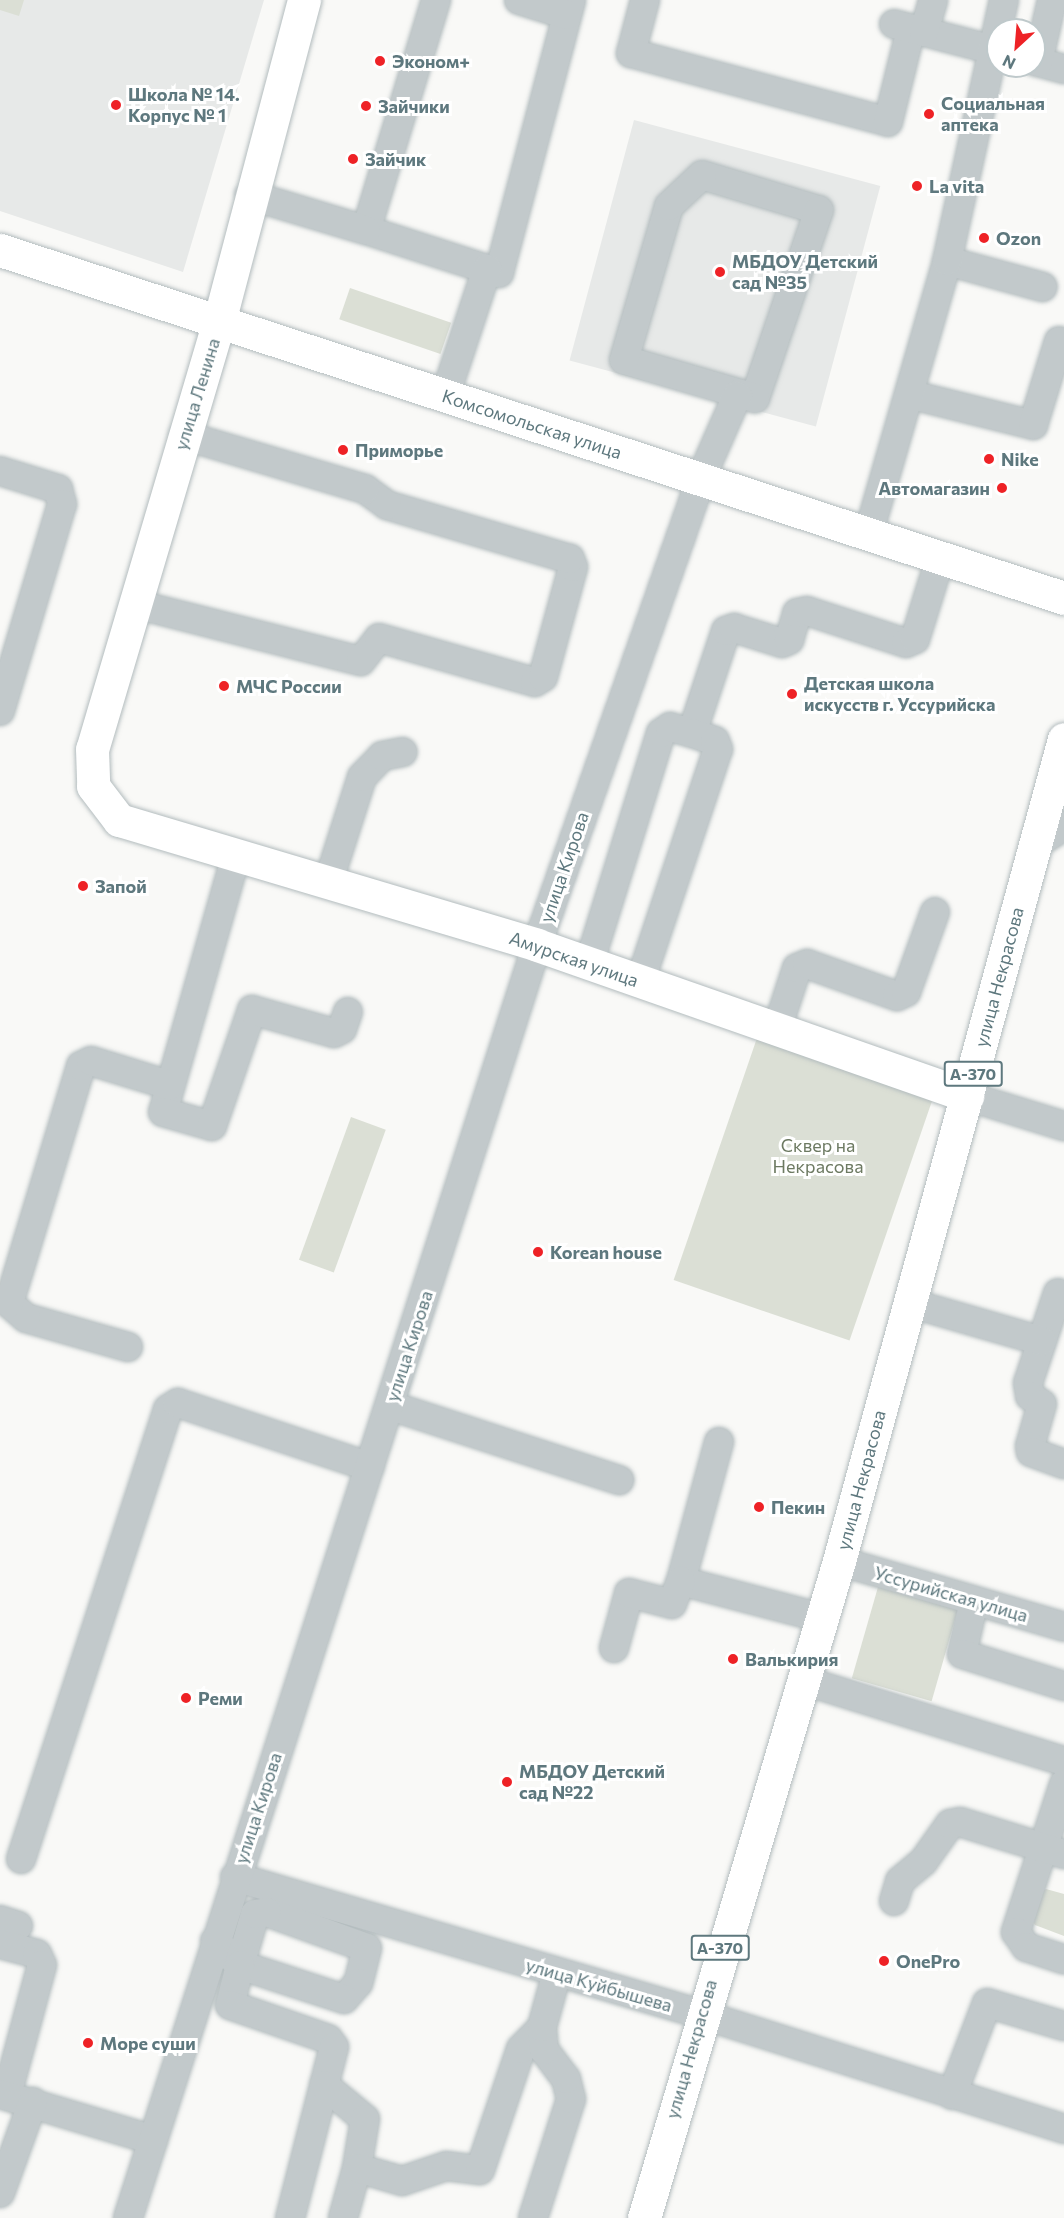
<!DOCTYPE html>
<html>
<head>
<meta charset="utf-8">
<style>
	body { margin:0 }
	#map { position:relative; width:1064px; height:2218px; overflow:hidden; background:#f9f9f7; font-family:Commissioner,sans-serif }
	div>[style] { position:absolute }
	.built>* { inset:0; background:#e7e9e8; transform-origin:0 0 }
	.green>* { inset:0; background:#dbdfd5; transform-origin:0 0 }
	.roads { filter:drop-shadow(0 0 2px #b3bcbe) drop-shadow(0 0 2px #b3bcbe) }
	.minor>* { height:28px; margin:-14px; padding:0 14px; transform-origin:14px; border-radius:14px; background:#c2c9cb }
	.major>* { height:33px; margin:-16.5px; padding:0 16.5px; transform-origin:16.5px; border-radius:16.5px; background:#fff }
	.dots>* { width:16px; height:16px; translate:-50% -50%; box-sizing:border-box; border:3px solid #fff; border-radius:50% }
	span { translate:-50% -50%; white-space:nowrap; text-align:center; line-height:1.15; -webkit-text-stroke:6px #fff; paint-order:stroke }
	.shield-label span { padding:2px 4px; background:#fff; border:2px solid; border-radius:4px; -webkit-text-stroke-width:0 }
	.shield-label { font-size:16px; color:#5e787e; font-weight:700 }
	.poi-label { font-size:18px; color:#5e787e; font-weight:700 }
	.left { translate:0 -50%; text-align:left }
	.right { translate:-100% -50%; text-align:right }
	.street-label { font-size:18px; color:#5e787e }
	.park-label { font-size:18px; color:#6d7a62 }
	.north { position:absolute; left:986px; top:18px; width:60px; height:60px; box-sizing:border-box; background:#fff; border:2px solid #bfc9cb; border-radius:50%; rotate:206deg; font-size:16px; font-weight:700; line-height:24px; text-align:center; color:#5e787e }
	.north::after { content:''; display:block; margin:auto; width:21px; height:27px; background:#ee2226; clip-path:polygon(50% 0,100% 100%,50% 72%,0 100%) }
</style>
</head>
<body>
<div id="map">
	<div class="built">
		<div style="clip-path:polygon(0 0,264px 0,183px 272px,0 211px)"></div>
		<div style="left:634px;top:120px;width:255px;height:249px;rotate:15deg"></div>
	</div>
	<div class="green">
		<div style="clip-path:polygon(0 0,24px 0,19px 16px,0 10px)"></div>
		<div style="left:350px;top:288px;width:107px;height:33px;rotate:19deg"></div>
		<div style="left:757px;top:1038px;width:186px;height:256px;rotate:19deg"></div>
		<div style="left:351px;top:1117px;width:37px;height:152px;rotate:20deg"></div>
		<div style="left:878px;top:1587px;width:83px;height:95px;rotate:16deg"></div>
		<div style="clip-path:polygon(1046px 1889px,1064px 1894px,1064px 1936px,1035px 1925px,1030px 1916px,1038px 1893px)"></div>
	</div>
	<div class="roads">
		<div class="minor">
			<div style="left:436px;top:0;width:240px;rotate:106.9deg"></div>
			<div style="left:366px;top:230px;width:140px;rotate:17.9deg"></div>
			<div style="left:499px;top:273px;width:282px;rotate:-75.2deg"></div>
			<div style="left:519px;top:0;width:50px;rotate:17.4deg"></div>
			<div style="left:645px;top:0;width:55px;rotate:104.8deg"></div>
			<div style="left:631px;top:53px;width:266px;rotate:15deg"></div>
			<div style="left:888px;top:122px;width:96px;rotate:-76.1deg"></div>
			<div style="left:894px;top:24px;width:107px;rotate:14.6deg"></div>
			<div style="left:924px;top:32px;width:33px;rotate:-74deg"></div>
			<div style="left:1034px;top:61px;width:31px;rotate:15deg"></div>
			<div style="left:1038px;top:62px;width:64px;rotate:-77.3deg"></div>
			<div style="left:702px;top:175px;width:122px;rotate:16.7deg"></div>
			<div style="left:819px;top:210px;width:199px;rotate:108.8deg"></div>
			<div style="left:755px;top:398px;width:136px;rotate:-163.8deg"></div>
			<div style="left:624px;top:360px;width:160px;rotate:-73.7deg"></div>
			<div style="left:669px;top:206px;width:45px;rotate:-43.2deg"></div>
			<div style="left:249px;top:195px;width:122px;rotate:16.7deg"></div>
			<div style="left:947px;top:261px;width:99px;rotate:15.2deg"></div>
			<div style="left:912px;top:395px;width:125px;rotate:13.9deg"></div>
			<div style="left:1033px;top:425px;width:88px;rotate:-72.8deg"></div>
			<div style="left:445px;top:396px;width:134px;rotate:-71.7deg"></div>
			<div style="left:0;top:471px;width:61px;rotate:17.2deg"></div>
			<div style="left:58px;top:489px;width:16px;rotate:75deg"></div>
			<div style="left:62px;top:504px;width:216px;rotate:106.7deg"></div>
			<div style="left:869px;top:532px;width:282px;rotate:-73.9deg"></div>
			<div style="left:947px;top:261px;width:267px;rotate:-77.7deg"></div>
			<div style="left:135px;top:604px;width:233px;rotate:14.2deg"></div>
			<div style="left:361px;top:661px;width:29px;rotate:-52deg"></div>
			<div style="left:379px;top:638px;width:162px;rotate:15.8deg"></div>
			<div style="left:535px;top:682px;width:9px;rotate:-32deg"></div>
			<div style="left:543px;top:677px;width:114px;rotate:-74.7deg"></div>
			<div style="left:573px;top:567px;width:9px;rotate:-111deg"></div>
			<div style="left:570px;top:559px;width:191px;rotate:-163.6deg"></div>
			<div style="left:387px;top:505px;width:27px;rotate:-144deg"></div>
			<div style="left:365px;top:489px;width:190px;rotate:-163.5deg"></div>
			<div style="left:692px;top:733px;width:108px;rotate:-71.6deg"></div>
			<div style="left:726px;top:631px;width:9px;rotate:-21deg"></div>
			<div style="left:734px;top:628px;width:50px;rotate:17.4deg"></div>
			<div style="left:782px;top:643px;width:8px;rotate:-23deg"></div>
			<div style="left:789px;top:640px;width:28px;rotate:-73deg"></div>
			<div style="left:797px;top:613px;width:10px;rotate:-11deg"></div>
			<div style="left:807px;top:611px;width:104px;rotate:17.9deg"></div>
			<div style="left:906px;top:643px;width:10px;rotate:-24deg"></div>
			<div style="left:915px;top:639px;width:87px;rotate:-72.6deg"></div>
			<div style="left:1035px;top:845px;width:35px;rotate:-33deg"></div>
			<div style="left:236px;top:856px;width:266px;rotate:105.9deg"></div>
			<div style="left:163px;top:1112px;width:51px;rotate:15.9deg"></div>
			<div style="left:212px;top:1126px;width:123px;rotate:-71deg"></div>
			<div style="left:252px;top:1010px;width:85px;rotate:15.7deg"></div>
			<div style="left:334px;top:1033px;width:9px;rotate:-27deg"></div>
			<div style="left:342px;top:1029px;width:18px;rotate:-71deg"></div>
			<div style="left:328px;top:883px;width:111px;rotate:-72.2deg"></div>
			<div style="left:362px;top:777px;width:29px;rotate:-46deg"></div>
			<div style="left:382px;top:756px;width:21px;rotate:-11deg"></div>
			<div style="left:589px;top:964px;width:242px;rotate:-72.7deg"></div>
			<div style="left:661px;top:733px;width:11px;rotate:-34deg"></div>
			<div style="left:670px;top:727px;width:23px;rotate:15deg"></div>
			<div style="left:692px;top:733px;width:24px;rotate:19deg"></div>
			<div style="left:715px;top:741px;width:9px;rotate:69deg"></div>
			<div style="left:718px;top:749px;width:246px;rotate:108.5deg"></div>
			<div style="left:777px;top:1029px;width:64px;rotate:-71.8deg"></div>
			<div style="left:797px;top:968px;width:11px;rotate:-22deg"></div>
			<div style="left:807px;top:964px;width:96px;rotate:19.6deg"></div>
			<div style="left:897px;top:996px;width:10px;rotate:-24deg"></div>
			<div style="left:906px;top:992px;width:85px;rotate:-70.1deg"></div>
			<div style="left:967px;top:1096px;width:102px;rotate:17.2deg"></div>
			<div style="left:1058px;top:1293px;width:95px;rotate:108.4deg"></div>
			<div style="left:1028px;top:1383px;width:13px;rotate:81deg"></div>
			<div style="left:1030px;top:1396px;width:14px;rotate:34deg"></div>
			<div style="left:1042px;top:1404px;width:44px;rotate:105.9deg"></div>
			<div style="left:1030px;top:1446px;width:6px;rotate:81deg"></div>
			<div style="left:1031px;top:1452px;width:35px;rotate:20deg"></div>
			<div style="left:910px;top:1303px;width:137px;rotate:16.1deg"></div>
			<div style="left:128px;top:1347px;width:106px;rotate:-164.1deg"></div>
			<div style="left:26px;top:1318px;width:23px;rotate:-139deg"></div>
			<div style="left:9px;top:1303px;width:248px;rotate:-73.1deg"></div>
			<div style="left:81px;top:1066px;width:11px;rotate:-27deg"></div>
			<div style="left:91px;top:1061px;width:82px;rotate:17.1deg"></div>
			<div style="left:391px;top:1406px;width:240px;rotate:18deg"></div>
			<div style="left:719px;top:1442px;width:144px;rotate:105.3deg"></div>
			<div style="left:681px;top:1581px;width:146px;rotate:14.7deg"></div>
			<div style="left:839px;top:1561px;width:234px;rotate:16.3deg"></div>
			<div style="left:974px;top:1601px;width:54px;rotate:102.8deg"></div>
			<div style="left:962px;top:1654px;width:107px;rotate:17.4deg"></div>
			<div style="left:614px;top:1648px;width:57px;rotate:-74.7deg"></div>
			<div style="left:629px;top:1593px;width:44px;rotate:14.3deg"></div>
			<div style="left:672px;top:1604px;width:25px;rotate:-69deg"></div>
			<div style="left:802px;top:1680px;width:274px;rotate:17.2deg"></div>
			<div style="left:1064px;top:1784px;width:156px;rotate:108deg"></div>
			<div style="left:1016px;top:1932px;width:18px;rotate:56deg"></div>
			<div style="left:1026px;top:1947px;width:40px;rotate:18deg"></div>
			<div style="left:21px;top:1859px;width:473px;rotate:-71.9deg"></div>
			<div style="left:168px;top:1409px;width:12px;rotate:-31deg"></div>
			<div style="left:178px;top:1403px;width:202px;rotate:18.4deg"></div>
			<div style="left:235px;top:1877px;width:485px;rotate:16.4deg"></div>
			<div style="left:700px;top:2014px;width:382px;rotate:17.5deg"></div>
			<div style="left:894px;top:1901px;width:21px;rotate:-73deg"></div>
			<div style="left:900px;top:1881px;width:30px;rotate:-40deg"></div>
			<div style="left:923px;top:1862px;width:47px;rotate:-54.6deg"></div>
			<div style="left:950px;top:1824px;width:10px;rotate:-11deg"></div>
			<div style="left:960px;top:1822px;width:109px;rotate:17.1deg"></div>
			<div style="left:267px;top:1912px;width:106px;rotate:19.8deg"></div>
			<div style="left:367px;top:1948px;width:36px;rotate:104deg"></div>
			<div style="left:358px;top:1983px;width:21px;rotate:131deg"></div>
			<div style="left:344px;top:1999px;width:109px;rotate:-161.9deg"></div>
			<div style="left:240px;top:1965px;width:53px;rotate:-73.6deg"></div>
			<div style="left:255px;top:1914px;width:12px;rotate:-9deg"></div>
			<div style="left:0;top:1920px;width:19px;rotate:18deg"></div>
			<div style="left:215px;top:1941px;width:35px;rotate:44deg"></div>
			<div style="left:240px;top:1965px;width:41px;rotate:104deg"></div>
			<div style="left:230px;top:2005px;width:104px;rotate:19.1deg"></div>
			<div style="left:328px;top:2039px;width:10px;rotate:53deg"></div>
			<div style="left:334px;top:2047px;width:177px;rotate:104.4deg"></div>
			<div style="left:0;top:1944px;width:38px;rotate:15deg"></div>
			<div style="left:37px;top:1954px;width:12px;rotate:66deg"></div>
			<div style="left:42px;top:1965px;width:135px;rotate:105.1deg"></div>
			<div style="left:324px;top:2085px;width:53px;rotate:39.7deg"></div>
			<div style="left:365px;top:2119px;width:50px;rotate:99.3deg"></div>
			<div style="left:0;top:2094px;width:160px;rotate:16.7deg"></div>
			<div style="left:952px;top:2095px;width:98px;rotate:-69.2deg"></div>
			<div style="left:987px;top:2003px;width:80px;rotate:16.6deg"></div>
			<div style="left:0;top:2193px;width:97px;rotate:-70.1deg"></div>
			<div style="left:128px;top:2218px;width:1337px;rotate:-72.19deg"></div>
			<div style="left:537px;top:945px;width:495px;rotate:-70.6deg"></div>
			<div style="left:701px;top:478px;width:90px;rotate:-66.3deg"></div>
			<div style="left:343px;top:2218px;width:52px;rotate:-74.4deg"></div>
			<div style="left:357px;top:2168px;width:47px;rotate:16.1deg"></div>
			<div style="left:402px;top:2181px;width:46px;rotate:-18.8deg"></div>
			<div style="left:446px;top:2166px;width:34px;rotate:7deg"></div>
			<div style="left:480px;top:2170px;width:128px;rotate:-71.3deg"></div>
			<div style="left:521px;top:2049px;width:30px;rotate:-46deg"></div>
			<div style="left:533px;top:2218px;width:125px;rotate:-72.3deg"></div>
			<div style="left:571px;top:2099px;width:21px;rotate:-104deg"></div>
			<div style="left:566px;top:2079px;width:36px;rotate:-127deg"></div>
			<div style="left:544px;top:2050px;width:23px;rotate:-95deg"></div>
			<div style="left:542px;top:2027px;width:56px;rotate:-74.5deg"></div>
		</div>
		<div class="major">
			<div style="left:304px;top:0;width:332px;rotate:104.8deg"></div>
			<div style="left:219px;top:321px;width:446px;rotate:106.5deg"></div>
			<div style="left:92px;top:749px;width:37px;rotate:88deg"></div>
			<div style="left:93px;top:786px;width:43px;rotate:52.6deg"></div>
			<div style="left:119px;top:820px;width:436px;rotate:16.6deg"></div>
			<div style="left:537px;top:945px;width:456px;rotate:19.3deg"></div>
			<div style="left:0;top:250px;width:1119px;rotate:18.11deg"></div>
			<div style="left:644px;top:2218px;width:685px;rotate:-73.47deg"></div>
			<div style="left:839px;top:1561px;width:852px;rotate:-74.69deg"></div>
		</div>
	</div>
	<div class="dots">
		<div style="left:380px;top:61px;background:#ee2226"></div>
		<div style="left:116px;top:105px;background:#ee2226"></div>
		<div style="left:366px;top:106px;background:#ee2226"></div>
		<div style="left:929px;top:114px;background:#ee2226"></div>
		<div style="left:353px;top:159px;background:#ee2226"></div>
		<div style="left:917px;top:186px;background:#ee2226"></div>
		<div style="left:984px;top:238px;background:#ee2226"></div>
		<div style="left:720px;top:272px;background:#ee2226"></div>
		<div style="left:343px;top:450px;background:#ee2226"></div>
		<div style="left:989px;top:459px;background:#ee2226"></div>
		<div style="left:1002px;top:488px;background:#ee2226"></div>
		<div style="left:224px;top:686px;background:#ee2226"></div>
		<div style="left:792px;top:694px;background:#ee2226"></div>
		<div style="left:83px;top:886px;background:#ee2226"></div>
		<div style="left:538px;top:1252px;background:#ee2226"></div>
		<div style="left:759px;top:1507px;background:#ee2226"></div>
		<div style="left:733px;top:1659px;background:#ee2226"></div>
		<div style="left:186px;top:1698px;background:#ee2226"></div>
		<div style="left:507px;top:1782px;background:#ee2226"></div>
		<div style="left:884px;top:1961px;background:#ee2226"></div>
		<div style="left:88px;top:2043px;background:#ee2226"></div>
	</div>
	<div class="shield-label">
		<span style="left:973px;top:1074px">А-370</span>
		<span style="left:720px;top:1948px">А-370</span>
	</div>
	<div class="poi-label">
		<span class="left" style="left:392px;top:61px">Эконом+</span>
		<span class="left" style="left:128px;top:105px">Школа № 14.<br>Корпус № 1</span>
		<span class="left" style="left:941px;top:114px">Социальная<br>аптека</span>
		<span class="left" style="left:378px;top:106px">Зайчики</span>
		<span class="left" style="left:365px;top:159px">Зайчик</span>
		<span class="left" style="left:929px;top:186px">La vita</span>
		<span class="left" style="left:996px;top:238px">Ozon</span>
		<span class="left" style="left:732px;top:272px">МБДОУ Детский<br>сад №35</span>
		<span class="left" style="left:355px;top:450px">Приморье</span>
		<span class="left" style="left:1001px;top:459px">Nike</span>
		<span class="right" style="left:990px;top:488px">Автомагазин</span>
		<span class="left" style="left:804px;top:694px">Детская школа<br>искусств г. Уссурийска</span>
		<span class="left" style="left:236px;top:686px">МЧС России</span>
		<span class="left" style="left:95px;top:886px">Запой</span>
		<span class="left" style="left:550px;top:1252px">Korean house</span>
		<span class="left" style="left:771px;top:1507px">Пекин</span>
		<span class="left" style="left:745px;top:1659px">Валькирия</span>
		<span class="left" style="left:198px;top:1698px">Реми</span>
		<span class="left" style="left:519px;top:1782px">МБДОУ Детский<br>сад №22</span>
		<span class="left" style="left:896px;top:1961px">OnePro</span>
		<span class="left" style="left:100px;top:2043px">Море суши</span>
	</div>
	<div class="street-label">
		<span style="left:197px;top:394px;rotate:-73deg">улица Ленина</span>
		<span style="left:532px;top:424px;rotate:18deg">Комсомольская улица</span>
		<span style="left:564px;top:867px;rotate:-71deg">улица Кирова</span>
		<span style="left:574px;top:959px;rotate:19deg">Амурская улица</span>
		<span style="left:999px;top:977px;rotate:-75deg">улица Некрасова</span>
		<span style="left:409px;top:1346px;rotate:-72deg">улица Кирова</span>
		<span style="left:861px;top:1480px;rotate:-75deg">улица Некрасова</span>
		<span style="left:951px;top:1594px;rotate:16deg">Уссурийская улица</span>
		<span style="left:258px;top:1808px;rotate:-72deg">улица Кирова</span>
		<span style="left:599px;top:1985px;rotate:16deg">улица Куйбышева</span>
		<span style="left:691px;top:2049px;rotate:-74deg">улица Некрасова</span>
	</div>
	<div class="park-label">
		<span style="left:818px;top:1156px">Сквер на<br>Некрасова</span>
	</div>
	<div class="north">N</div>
</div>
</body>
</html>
